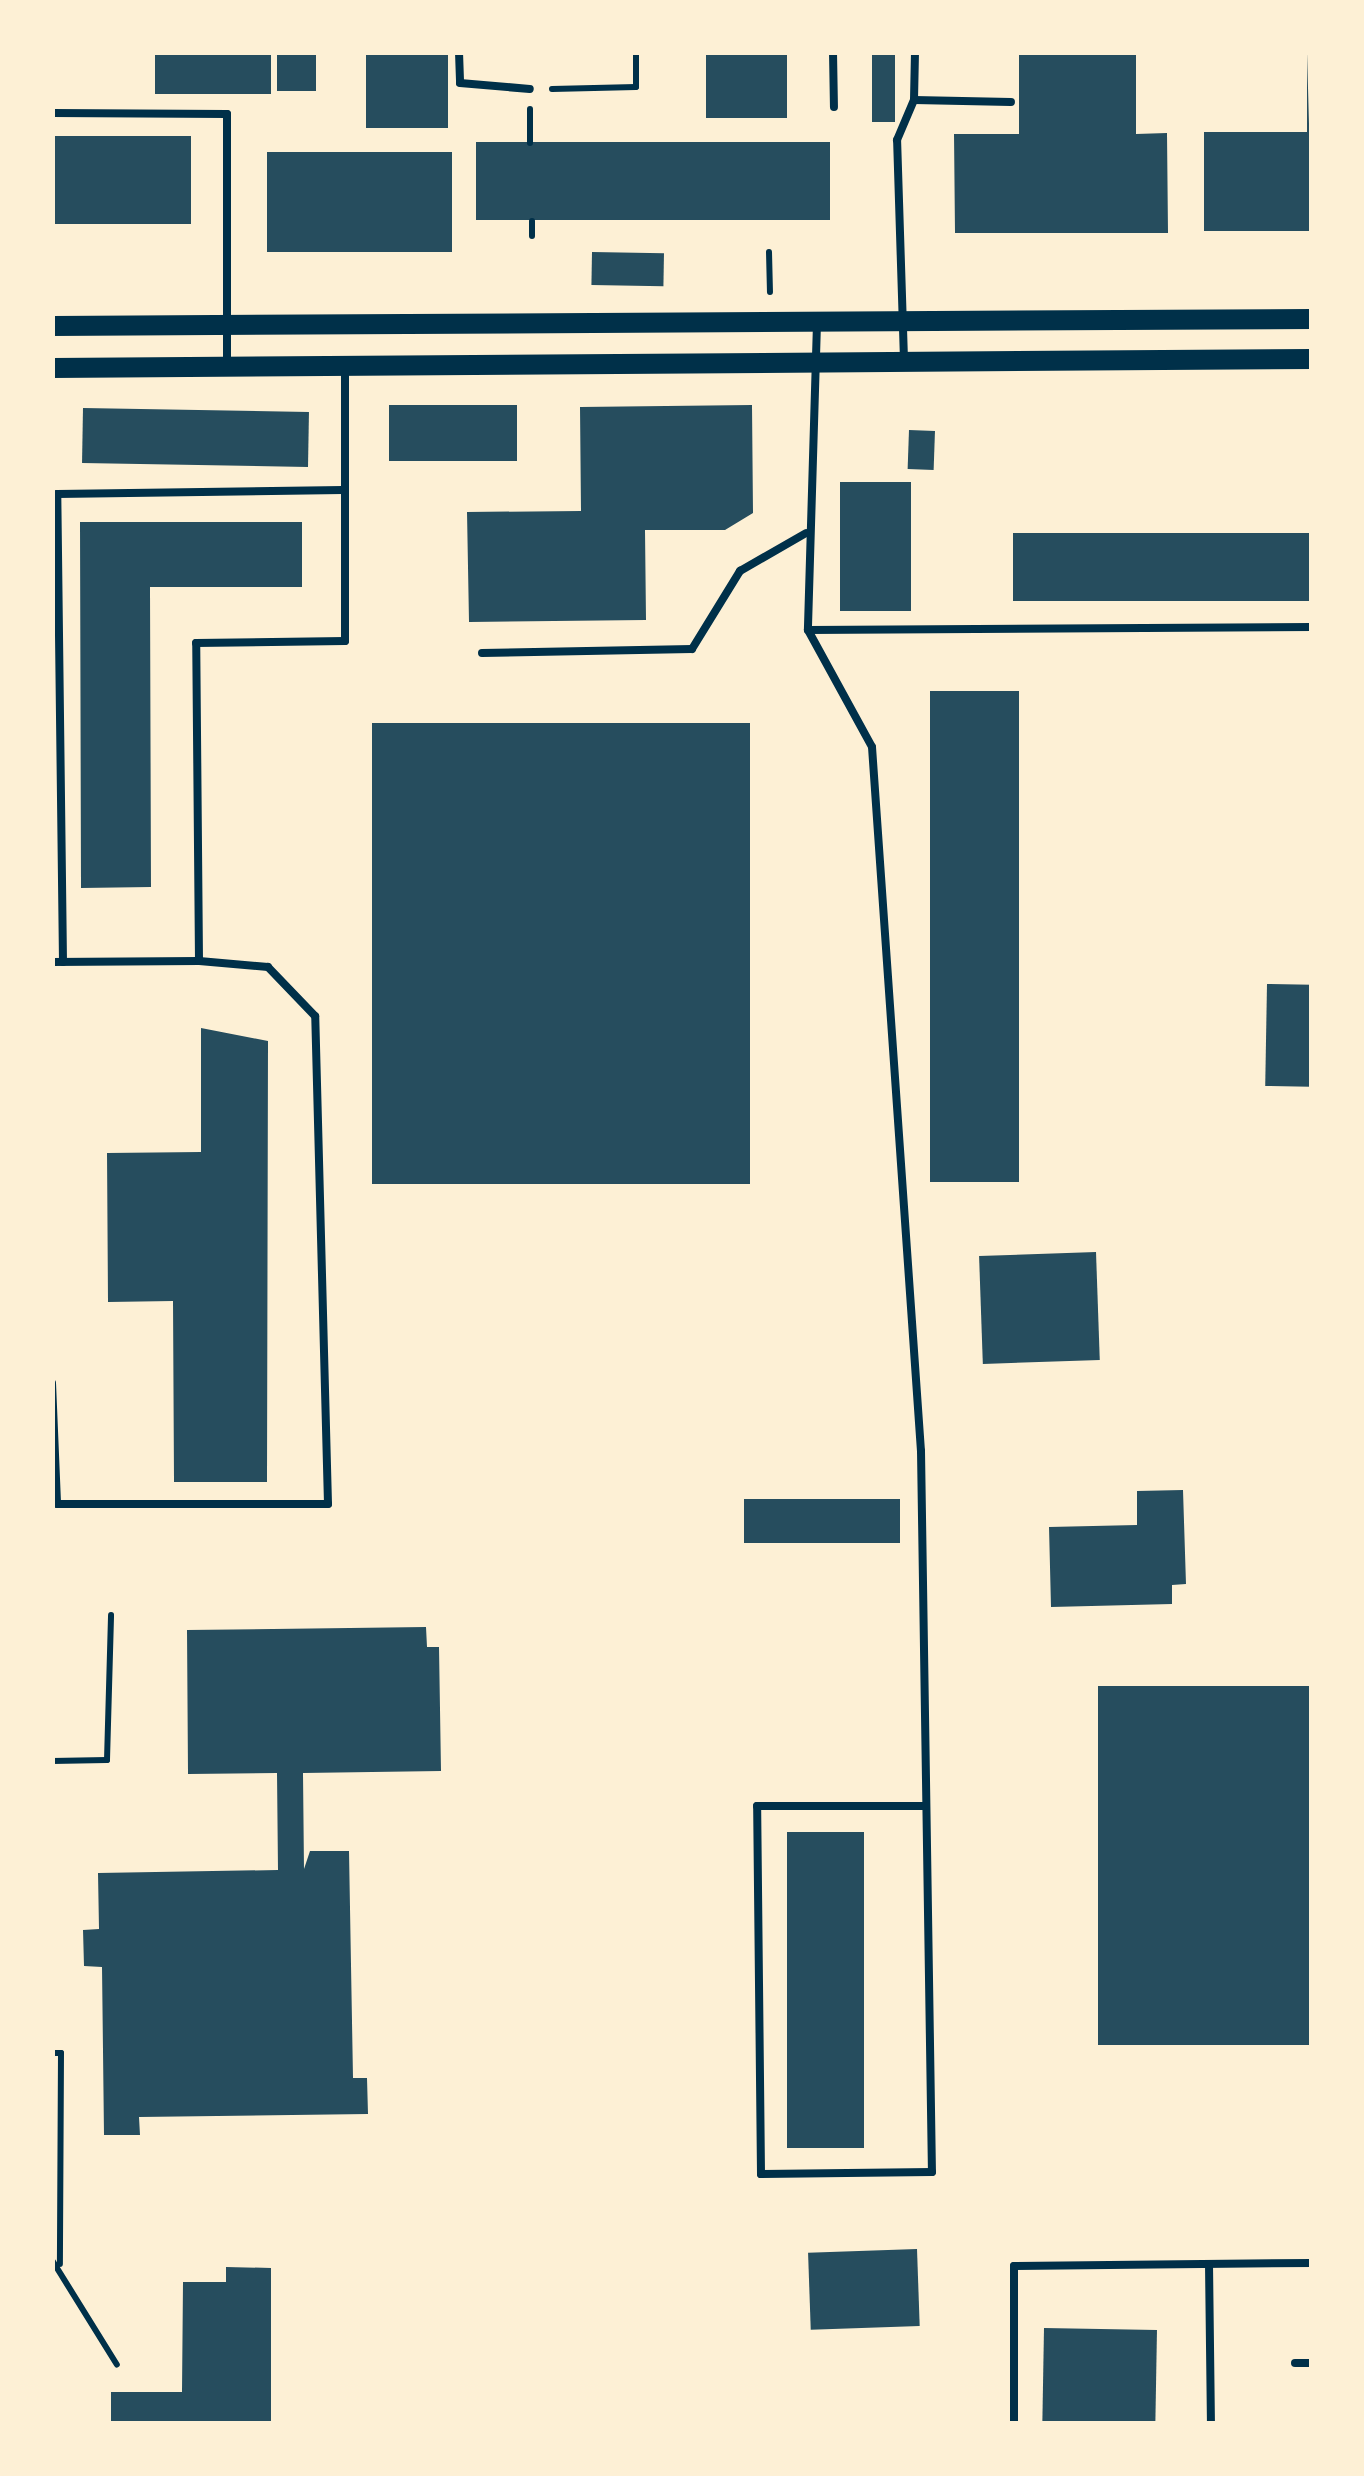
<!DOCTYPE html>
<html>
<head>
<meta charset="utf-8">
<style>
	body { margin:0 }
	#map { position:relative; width:1364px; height:2476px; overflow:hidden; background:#fdf0d5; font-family:Rubik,sans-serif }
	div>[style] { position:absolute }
	.building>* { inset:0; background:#264d5e; transform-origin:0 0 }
	.path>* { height:6px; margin:-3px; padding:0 3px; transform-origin:3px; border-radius:3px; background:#003049 }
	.service>* { height:8px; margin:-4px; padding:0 4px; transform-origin:4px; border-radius:4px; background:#003049 }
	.secondary>* { height:20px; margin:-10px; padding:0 10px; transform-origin:10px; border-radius:10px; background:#003049 }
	span { translate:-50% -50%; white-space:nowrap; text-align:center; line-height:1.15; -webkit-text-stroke:8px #fdf0d5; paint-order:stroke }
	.frame { position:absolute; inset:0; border:55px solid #fdf0d5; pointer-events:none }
</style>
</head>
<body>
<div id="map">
	<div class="building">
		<div style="left:155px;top:52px;width:116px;height:42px"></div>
		<div style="left:277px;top:52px;width:39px;height:39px"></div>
		<div style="left:366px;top:52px;width:82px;height:76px"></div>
		<div style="left:706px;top:52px;width:81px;height:66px"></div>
		<div style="left:872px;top:52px;width:23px;height:70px"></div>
		<div style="clip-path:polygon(1019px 52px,1136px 52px,1136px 134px,1167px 133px,1168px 233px,955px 233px,954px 134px,1019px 134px)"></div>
		<div style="clip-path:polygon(1307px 52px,1312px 231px,1204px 231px,1204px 132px,1307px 132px)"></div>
		<div style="left:191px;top:136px;width:88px;height:139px;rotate:90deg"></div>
		<div style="left:830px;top:142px;width:78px;height:354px;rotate:90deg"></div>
		<div style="left:267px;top:152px;width:185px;height:100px"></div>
		<div style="left:592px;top:252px;width:72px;height:33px;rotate:1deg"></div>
		<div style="left:389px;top:405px;width:128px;height:56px"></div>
		<div style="clip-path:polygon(752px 405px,753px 513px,725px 530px,645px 530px,646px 620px,469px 622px,467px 512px,581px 511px,580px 407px)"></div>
		<div style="left:83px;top:408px;width:226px;height:55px;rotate:1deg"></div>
		<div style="left:909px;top:430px;width:26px;height:39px;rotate:2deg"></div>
		<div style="left:840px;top:482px;width:71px;height:129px"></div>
		<div style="clip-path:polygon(80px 522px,302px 522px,302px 587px,150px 587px,151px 887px,81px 888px)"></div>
		<div style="left:1312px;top:533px;width:68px;height:299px;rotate:90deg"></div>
		<div style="left:1019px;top:691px;width:491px;height:89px;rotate:90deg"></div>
		<div style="left:372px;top:723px;width:378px;height:461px"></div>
		<div style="left:1267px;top:984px;width:45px;height:102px;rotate:1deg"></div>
		<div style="clip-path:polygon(201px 1028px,268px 1041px,267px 1482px,174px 1482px,173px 1301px,108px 1302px,107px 1153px,201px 1152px)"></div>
		<div style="left:1096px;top:1252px;width:108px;height:117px;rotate:88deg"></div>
		<div style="clip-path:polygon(1183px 1490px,1186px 1584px,1172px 1585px,1172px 1604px,1051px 1607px,1049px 1527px,1137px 1525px,1137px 1491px)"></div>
		<div style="left:900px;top:1499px;width:44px;height:156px;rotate:90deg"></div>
		<div style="clip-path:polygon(426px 1627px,427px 1647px,439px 1647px,441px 1771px,303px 1773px,304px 1869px,310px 1851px,349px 1851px,353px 2078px,367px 2078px,368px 2114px,139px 2117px,140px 2135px,104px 2135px,102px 1967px,84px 1966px,83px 1930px,99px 1929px,98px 1873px,278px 1870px,277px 1773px,188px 1774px,187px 1630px)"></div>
		<div style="left:1312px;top:1686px;width:359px;height:214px;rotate:90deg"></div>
		<div style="left:787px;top:1832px;width:77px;height:316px"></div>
		<div style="left:917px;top:2249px;width:77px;height:109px;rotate:88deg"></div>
		<div style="clip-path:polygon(226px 2267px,271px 2268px,271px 2424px,111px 2424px,111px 2392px,182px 2392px,183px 2282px,226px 2282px)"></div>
		<div style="left:1044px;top:2328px;width:113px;height:96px;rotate:1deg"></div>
	</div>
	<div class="path">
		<div style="left:552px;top:89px;width:84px;rotate:-1.4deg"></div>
		<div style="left:636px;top:87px;width:35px;rotate:-90deg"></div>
		<div style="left:530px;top:109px;width:34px;rotate:90deg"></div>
		<div style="left:532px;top:221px;width:15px;rotate:90deg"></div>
		<div style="left:769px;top:252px;width:40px;rotate:88.6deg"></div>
		<div style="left:52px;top:1761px;width:55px;rotate:-1deg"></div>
		<div style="left:107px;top:1760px;width:145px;rotate:-88.4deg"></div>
		<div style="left:52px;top:2053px;width:9px"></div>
		<div style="left:61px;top:2053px;width:211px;rotate:90.3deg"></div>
		<div style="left:52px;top:2260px;width:123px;rotate:58.2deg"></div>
	</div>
	<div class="service">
		<div style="left:459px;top:52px;width:31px;rotate:88deg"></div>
		<div style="left:460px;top:83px;width:70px;rotate:4.9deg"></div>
		<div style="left:833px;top:52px;width:55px;rotate:89deg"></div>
		<div style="left:914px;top:100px;width:97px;rotate:1.2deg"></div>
		<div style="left:52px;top:113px;width:175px;rotate:0.3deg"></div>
		<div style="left:227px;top:114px;width:251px;rotate:90deg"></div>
		<div style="left:817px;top:323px;width:307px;rotate:91.7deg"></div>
		<div style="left:808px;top:630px;width:133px;rotate:61.3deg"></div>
		<div style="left:872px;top:747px;width:706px;rotate:86.02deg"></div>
		<div style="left:921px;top:1451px;width:721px;rotate:89.13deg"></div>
		<div style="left:932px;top:2172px;width:171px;rotate:179.3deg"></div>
		<div style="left:761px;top:2174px;width:368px;rotate:-90.6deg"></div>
		<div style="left:757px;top:1806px;width:167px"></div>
		<div style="left:904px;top:360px;width:220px;rotate:-91.8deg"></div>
		<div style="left:897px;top:140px;width:43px;rotate:-67deg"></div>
		<div style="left:914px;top:100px;width:48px;rotate:-88.8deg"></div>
		<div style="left:808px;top:630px;width:504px;rotate:-0.34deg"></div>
		<div style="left:482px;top:653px;width:210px;rotate:-1.1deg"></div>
		<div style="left:692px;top:649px;width:92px;rotate:-58.4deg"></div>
		<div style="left:740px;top:571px;width:76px;rotate:-29.9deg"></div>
		<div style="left:52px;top:962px;width:147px;rotate:-0.4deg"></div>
		<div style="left:199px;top:961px;width:318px;rotate:-90.5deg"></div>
		<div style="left:196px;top:643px;width:149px;rotate:-0.8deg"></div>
		<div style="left:345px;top:641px;width:271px;rotate:-90deg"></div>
		<div style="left:63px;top:962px;width:468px;rotate:-90.7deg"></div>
		<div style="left:57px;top:494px;width:286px;rotate:-0.8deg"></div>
		<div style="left:52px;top:1383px;width:121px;rotate:87.6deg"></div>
		<div style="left:57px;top:1504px;width:271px"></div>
		<div style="left:328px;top:1504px;width:488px;rotate:-91.5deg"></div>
		<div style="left:315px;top:1016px;width:68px;rotate:-133.8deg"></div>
		<div style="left:268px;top:967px;width:69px;rotate:-175deg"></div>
		<div style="left:1209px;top:2264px;width:160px;rotate:89.3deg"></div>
		<div style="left:1295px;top:2363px;width:17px"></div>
		<div style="left:1014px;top:2424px;width:158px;rotate:-90deg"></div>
		<div style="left:1014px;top:2266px;width:298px;rotate:-0.6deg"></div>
	</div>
	<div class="secondary">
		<div style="left:52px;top:326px;width:1260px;rotate:-0.32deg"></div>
		<div style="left:52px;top:368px;width:1260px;rotate:-0.41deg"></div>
	</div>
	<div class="frame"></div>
</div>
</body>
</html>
